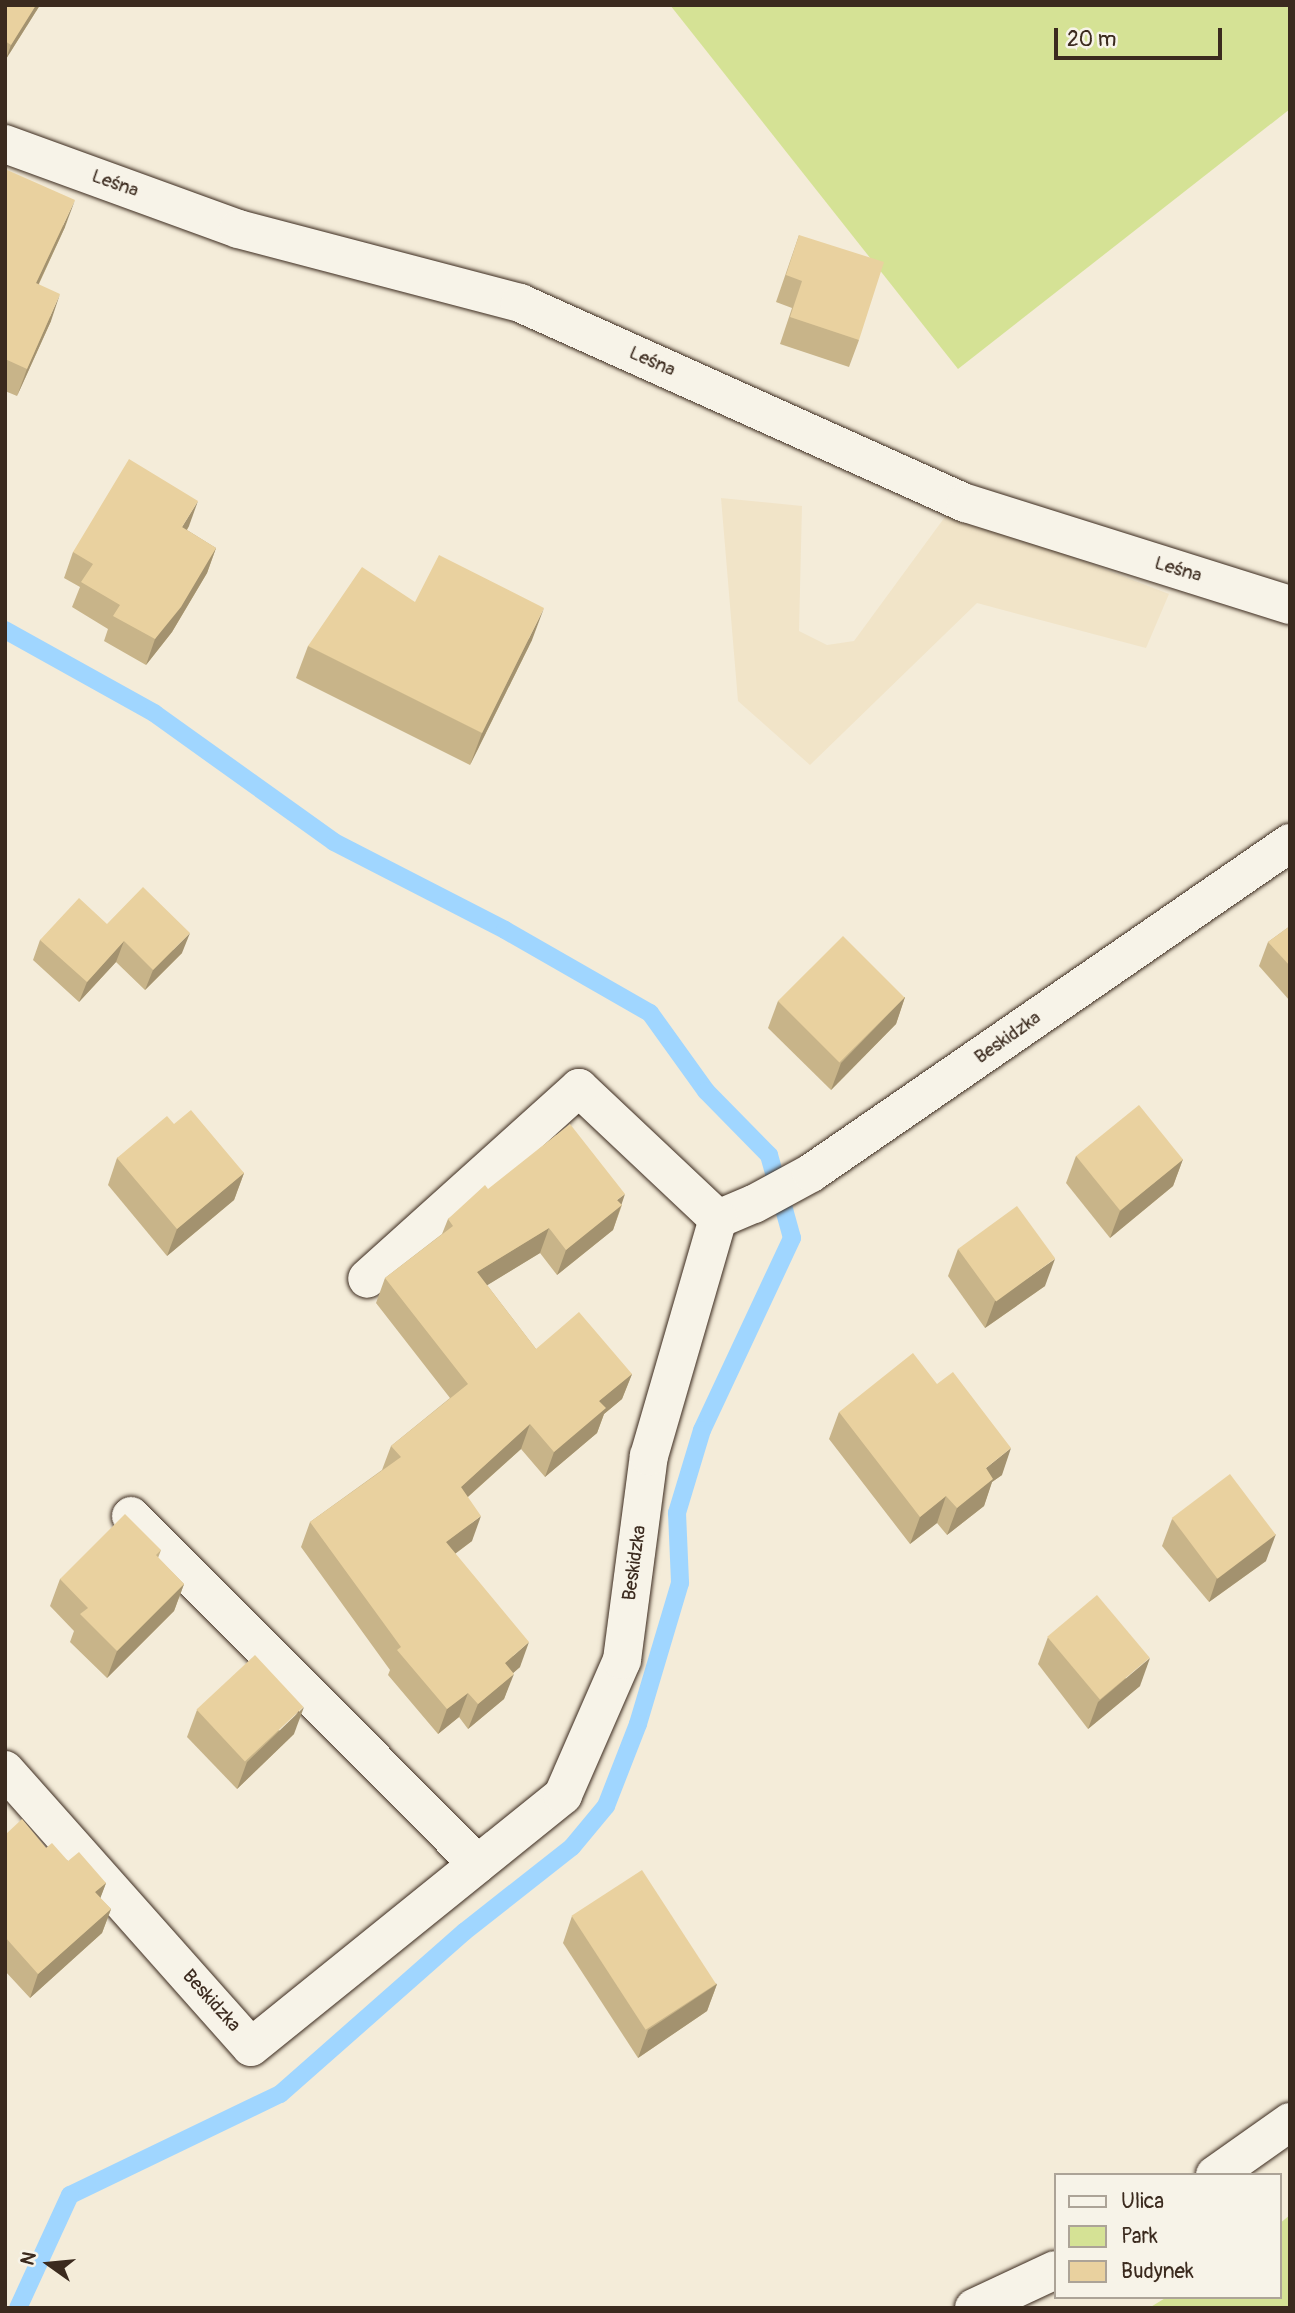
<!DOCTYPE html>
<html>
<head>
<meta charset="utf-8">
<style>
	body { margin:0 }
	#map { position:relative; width:1295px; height:2313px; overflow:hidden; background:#f4ecd9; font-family:Pangolin,sans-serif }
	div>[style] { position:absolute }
	.built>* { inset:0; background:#f1e4c8 }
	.green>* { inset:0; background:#d5e295 }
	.stream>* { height:18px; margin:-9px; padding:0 9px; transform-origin:9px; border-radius:9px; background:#a0d6ff }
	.roads { filter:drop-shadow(0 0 2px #3b2a1e) drop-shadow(0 0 2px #3b2a1e) }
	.minor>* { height:38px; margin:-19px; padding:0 19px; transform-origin:19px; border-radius:19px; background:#f7f3e8 }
	.primary>* { height:38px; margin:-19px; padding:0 19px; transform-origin:19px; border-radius:19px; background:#f7f3e8 }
	.wall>* { inset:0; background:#c8b489 }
	.shaded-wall>* { inset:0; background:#a3926f }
	.building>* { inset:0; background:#e9d19f; transform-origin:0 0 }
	span { translate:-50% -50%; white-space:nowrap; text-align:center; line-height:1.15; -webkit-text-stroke:5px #f7f3e8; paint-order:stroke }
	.street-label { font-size:19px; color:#3b2a1e }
	.frame { position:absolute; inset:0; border:7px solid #3b2a1e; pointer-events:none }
	.legend { position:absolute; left:1054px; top:2173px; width:228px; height:126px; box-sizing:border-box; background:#f7f3e8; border:2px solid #aca397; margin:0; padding:9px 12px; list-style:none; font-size:21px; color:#3b2a1e }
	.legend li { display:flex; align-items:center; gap:14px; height:35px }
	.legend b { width:35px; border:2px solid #aca397 }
	.north { position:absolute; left:14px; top:2229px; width:70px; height:70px; -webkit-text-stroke:5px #f7f3e8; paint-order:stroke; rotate:285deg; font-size:19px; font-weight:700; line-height:28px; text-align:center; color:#3b2a1e }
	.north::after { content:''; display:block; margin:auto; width:24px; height:32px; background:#3b2a1e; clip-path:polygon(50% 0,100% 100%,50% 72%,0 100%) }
	.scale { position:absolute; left:1054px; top:28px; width:168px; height:32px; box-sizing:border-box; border:4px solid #3b2a1e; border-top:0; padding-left:9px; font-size:21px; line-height:24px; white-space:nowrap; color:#3b2a1e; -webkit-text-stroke:5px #f7f3e8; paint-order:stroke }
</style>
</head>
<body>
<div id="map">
	<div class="built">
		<div style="clip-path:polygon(721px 498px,802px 506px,799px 631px,827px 645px,854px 641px,950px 510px,1169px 594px,1146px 648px,977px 603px,810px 765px,738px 701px)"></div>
	</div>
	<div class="green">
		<div style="clip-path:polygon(670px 5px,1290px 5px,1290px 109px,958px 369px)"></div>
		<div style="clip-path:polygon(1290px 2215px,1290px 2308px,1149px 2308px,1167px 2297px,1279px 2297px,1279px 2224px)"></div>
	</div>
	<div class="stream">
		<div style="left:5px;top:630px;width:171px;rotate:29.1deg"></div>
		<div style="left:154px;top:713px;width:221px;rotate:35.6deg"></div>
		<div style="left:334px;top:842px;width:192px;rotate:27.2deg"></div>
		<div style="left:505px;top:930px;width:167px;rotate:29.8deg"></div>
		<div style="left:650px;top:1013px;width:96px;rotate:54.3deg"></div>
		<div style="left:706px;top:1091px;width:90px;rotate:45.5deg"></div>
		<div style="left:769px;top:1155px;width:86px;rotate:74.5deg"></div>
		<div style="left:792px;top:1238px;width:212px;rotate:115.1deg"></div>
		<div style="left:702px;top:1430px;width:87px;rotate:106.8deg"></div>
		<div style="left:677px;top:1513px;width:70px;rotate:87.5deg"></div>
		<div style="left:680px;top:1583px;width:147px;rotate:106.6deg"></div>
		<div style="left:638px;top:1724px;width:88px;rotate:111.3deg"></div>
		<div style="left:606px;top:1806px;width:53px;rotate:129.7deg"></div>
		<div style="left:572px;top:1847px;width:137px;rotate:141.8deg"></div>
		<div style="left:464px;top:1932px;width:245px;rotate:138.6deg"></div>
		<div style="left:280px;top:2094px;width:233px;rotate:154.3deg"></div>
		<div style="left:70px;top:2195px;width:124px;rotate:114.7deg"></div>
	</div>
	<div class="roads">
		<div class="minor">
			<div style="left:5px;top:144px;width:248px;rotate:20deg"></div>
			<div style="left:238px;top:229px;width:292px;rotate:14.7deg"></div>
			<div style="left:520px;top:303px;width:489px;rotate:24.2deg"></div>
			<div style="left:966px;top:503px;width:340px;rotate:17.5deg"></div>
			<div style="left:718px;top:1219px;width:39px;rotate:-23deg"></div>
			<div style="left:754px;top:1204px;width:65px;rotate:-28.5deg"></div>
			<div style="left:811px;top:1173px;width:582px;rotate:-34.56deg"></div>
			<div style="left:131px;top:1516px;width:491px;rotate:45.1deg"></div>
			<div style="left:5px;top:1770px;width:370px;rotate:48.4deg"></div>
			<div style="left:251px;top:2047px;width:401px;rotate:-38.9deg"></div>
			<div style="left:563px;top:1795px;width:147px;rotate:-66.4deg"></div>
			<div style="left:622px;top:1660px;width:206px;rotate:-82.5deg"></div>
			<div style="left:649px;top:1456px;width:247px;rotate:-73.8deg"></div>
			<div style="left:718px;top:1219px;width:191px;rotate:-136.7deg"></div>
			<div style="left:579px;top:1088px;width:285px;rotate:138deg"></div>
		</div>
		<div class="primary">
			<div style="left:1215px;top:2175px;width:92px;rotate:-35.2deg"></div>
			<div style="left:974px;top:2308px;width:89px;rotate:-25.1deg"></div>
		</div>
	</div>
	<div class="wall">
		<div style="clip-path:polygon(5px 5px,40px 5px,6px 59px,5px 58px)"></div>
		<div style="clip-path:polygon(5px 169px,65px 227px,39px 284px,51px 321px,17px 396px,5px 391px)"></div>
		<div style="clip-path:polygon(799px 235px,859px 340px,849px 367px,780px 344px,792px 308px,776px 302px)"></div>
		<div style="clip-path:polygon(189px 526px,187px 530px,216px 548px,207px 573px,172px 632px,146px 665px,104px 641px,108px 629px,72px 607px,80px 587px,64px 578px,73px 552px)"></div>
		<div style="clip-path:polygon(415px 602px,532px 640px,470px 765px,296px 678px,308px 646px)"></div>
		<div style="clip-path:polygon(107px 924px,182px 953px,145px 990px,116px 962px,79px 1002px,33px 960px,40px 940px)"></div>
		<div style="clip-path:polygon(1290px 926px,1290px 1001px,1259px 966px,1268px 942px)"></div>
		<div style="clip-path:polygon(905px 997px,896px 1024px,831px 1090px,768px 1028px,778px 1001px)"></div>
		<div style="clip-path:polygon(174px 1124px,244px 1173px,234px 1200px,167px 1256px,108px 1185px,117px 1158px)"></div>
		<div style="clip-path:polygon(1076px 1156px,1183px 1159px,1173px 1186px,1110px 1238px,1066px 1183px)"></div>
		<div style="clip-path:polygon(488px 1189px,622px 1205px,613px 1230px,557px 1275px,540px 1253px,487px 1285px,536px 1349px,632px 1374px,622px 1399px,604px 1414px,597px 1433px,545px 1477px,521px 1449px,468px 1497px,472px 1541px,455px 1554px,520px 1667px,513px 1673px,504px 1699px,468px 1729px,459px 1717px,438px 1734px,388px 1675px,390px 1670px,301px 1547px,310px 1522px,382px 1470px,391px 1446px,450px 1398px,376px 1303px,385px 1278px,442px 1234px,448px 1219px)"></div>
		<div style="clip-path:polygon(958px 1249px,1045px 1286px,985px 1328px,948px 1276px)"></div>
		<div style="clip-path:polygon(839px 1412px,1002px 1475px,992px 1482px,984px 1506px,947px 1535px,937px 1523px,910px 1544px,829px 1439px)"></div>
		<div style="clip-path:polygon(1172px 1519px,1266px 1561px,1209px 1602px,1162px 1546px)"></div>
		<div style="clip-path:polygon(161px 1550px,158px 1558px,184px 1584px,174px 1611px,107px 1678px,70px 1642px,74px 1631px,50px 1606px,60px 1579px)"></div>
		<div style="clip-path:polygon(1048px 1637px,1140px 1686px,1088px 1729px,1038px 1664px)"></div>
		<div style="clip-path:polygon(197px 1710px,294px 1734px,237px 1789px,187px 1737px)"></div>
		<div style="clip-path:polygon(5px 1835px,46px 1848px,106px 1883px,100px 1898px,111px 1909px,102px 1933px,30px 1998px,5px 1971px)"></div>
		<div style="clip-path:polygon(572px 1916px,717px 1984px,707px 2011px,638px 2058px,563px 1943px)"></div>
	</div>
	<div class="shaded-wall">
		<div style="clip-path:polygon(36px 5px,40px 5px,6px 59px,11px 45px)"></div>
		<div style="clip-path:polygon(75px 200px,65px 227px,26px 311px,36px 283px)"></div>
		<div style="clip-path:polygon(60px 294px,51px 321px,17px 396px,27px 369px)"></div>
		<div style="clip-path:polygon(198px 501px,189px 526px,173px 552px,182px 527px)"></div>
		<div style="clip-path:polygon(216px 548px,207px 573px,172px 632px,146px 665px,155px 639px)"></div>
		<div style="clip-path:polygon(544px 608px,532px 640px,470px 765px,482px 733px)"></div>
		<div style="clip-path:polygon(190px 933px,182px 953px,145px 990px,153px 970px)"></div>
		<div style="clip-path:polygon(124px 941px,116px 962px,79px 1002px,87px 982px)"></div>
		<div style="clip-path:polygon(905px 997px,896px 1024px,831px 1090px,841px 1063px)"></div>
		<div style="clip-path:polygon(1183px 1159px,1173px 1186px,1110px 1238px,1120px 1211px)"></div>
		<div style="clip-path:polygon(244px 1173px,234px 1200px,167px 1256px,177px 1229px)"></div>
		<div style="clip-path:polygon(625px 1194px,613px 1230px,557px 1275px,566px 1250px,617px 1200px)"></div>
		<div style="clip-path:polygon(549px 1228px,540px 1253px,468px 1297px,477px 1272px)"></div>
		<div style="clip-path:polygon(1055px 1259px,1045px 1286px,985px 1328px,995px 1301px)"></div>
		<div style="clip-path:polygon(632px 1374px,622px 1399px,604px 1414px,597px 1433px,545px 1477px,554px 1452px,599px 1401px)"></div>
		<div style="clip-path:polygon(530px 1424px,521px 1449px,452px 1511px,461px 1487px)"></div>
		<div style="clip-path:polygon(1011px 1448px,1002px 1475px,992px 1482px,984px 1506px,947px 1535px,957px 1508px,986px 1468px)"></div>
		<div style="clip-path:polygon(946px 1496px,937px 1523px,910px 1544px,920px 1517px)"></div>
		<div style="clip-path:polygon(481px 1516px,472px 1541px,437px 1567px,446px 1542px)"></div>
		<div style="clip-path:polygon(1276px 1534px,1266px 1561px,1209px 1602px,1218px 1575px)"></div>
		<div style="clip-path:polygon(184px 1584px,174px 1611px,107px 1678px,117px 1651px)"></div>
		<div style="clip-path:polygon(529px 1642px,520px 1667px,496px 1688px,505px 1663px)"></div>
		<div style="clip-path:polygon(1150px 1658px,1140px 1686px,1088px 1729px,1098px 1702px)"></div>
		<div style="clip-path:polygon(514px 1674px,504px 1699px,468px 1729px,478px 1704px)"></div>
		<div style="clip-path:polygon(468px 1693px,459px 1717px,438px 1734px,447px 1709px)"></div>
		<div style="clip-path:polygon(304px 1707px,294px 1734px,237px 1789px,247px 1762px)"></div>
		<div style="clip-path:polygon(106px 1883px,97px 1907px,95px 1892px)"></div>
		<div style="clip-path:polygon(111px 1909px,102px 1933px,30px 1998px,38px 1974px)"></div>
		<div style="clip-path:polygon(717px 1984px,707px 2011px,638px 2058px,648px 2030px)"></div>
	</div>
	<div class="building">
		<div style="clip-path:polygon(5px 5px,36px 5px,11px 45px,5px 41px)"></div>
		<div style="clip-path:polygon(5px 169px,75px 200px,36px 283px,60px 294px,27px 369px,5px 359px)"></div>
		<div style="clip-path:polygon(799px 235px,884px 262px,859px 340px,790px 317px,802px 281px,786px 275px)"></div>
		<div style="clip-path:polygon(129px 459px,198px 501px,182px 527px,216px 548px,181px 607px,155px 639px,113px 616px,120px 605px,81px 582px,93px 564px,73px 552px)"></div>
		<div style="clip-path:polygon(439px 555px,544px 608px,482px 733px,308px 646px,362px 567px,415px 602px)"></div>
		<div style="clip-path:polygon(143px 887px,190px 933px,153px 970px,124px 941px,87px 982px,40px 940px,79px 898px,107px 924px)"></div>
		<div style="clip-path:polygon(1290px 926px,1290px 966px,1268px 942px)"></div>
		<div style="left:843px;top:936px;width:87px;height:92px;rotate:45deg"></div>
		<div style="left:1139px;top:1105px;width:70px;height:81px;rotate:51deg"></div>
		<div style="clip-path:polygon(191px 1110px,244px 1173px,177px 1229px,117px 1158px,167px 1116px,174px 1124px)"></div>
		<div style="clip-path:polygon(570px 1124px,625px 1194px,617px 1200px,622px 1205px,566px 1250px,549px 1228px,477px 1272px,536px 1349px,579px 1312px,632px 1374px,599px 1401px,606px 1408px,554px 1452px,530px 1424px,461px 1487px,481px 1516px,446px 1542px,529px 1642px,505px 1663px,514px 1674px,478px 1704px,468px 1693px,447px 1709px,397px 1650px,401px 1647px,310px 1522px,401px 1457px,391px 1446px,468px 1384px,385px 1278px,453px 1226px,448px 1219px,485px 1185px,488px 1189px)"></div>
		<div style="left:1017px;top:1206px;width:65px;height:73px;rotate:54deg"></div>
		<div style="clip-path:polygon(913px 1353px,937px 1384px,953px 1372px,1011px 1448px,986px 1468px,993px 1479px,957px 1508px,946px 1496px,920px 1517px,839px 1412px)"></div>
		<div style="left:1230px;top:1474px;width:76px;height:73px;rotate:53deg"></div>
		<div style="clip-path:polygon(125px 1514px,161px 1550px,156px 1555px,184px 1584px,117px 1651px,80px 1614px,88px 1608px,60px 1579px)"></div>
		<div style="left:1097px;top:1595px;width:82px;height:65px;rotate:50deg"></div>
		<div style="left:255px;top:1655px;width:71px;height:80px;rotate:47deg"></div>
		<div style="clip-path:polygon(22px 1819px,46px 1848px,52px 1843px,68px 1861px,79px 1852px,106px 1883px,95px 1892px,111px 1909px,38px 1974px,5px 1937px,5px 1835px)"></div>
		<div style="left:642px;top:1870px;width:136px;height:84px;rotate:57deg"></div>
	</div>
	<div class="street-label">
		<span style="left:115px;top:184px;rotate:20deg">Leśna</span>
		<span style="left:652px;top:362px;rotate:24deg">Leśna</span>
		<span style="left:1178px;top:570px;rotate:17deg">Leśna</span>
		<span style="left:1008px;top:1038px;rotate:-35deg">Beskidzka</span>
		<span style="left:635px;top:1563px;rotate:-82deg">Beskidzka</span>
		<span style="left:211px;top:2001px;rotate:48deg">Beskidzka</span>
	</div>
	<div class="frame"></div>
	<ul class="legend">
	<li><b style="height:9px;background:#f7f3e8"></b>Ulica</li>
	<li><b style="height:19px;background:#d5e295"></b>Park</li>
	<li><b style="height:19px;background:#e9d19f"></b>Budynek</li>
	</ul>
	<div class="north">N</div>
	<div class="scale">20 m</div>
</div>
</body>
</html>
